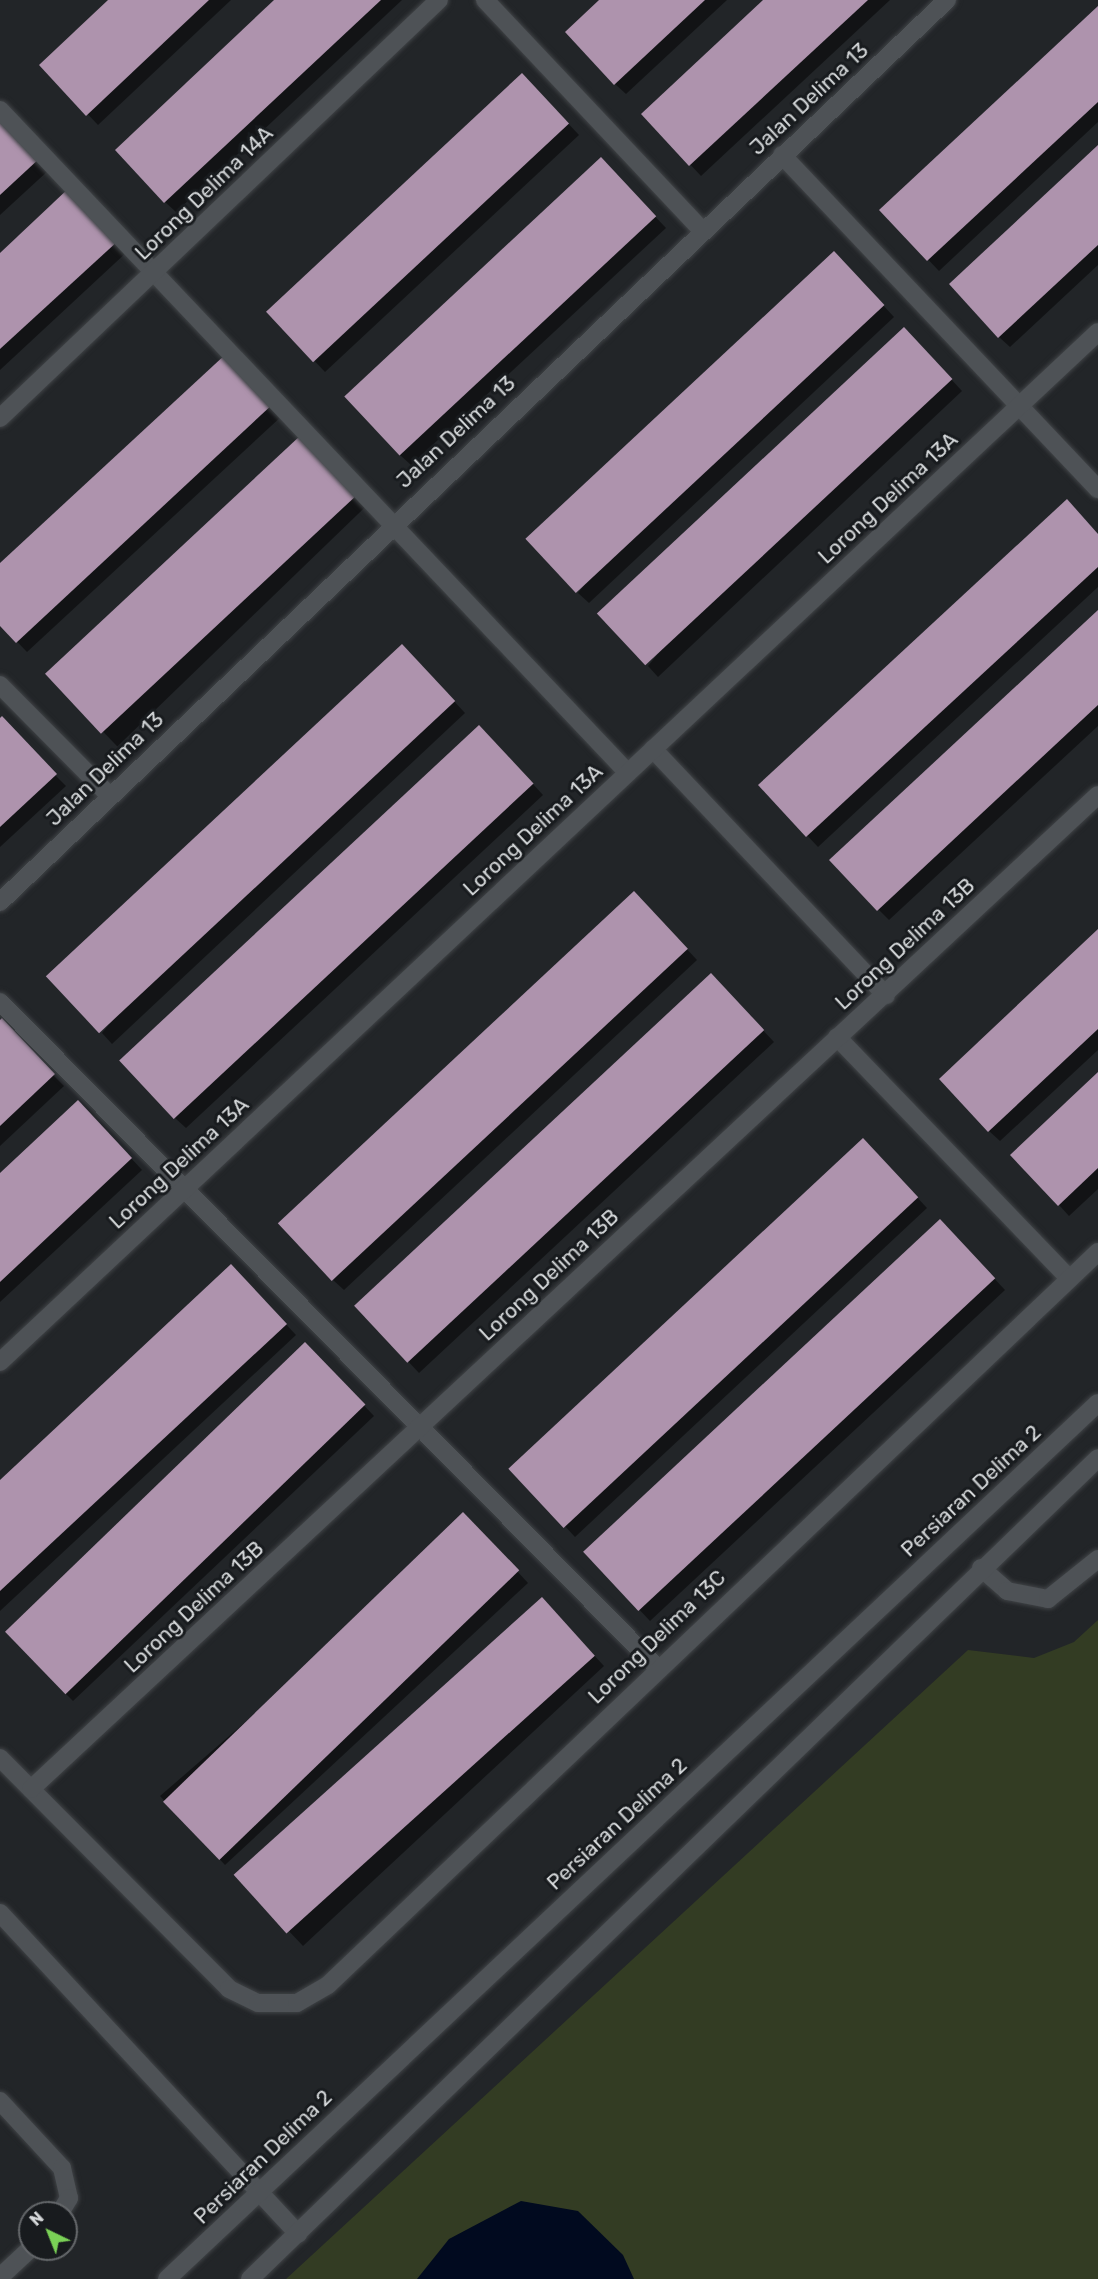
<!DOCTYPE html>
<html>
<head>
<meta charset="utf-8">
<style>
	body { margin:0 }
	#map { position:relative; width:1098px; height:2279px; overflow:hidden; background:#222528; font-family:Rubik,sans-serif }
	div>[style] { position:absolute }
	.green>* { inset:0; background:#333c23 }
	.water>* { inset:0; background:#010a1f }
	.shadow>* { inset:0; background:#0007; transform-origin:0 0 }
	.building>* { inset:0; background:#ae93ad; transform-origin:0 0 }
	.roads { filter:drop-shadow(0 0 2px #404346) drop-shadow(0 0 2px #404346) }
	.minor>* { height:18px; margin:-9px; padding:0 9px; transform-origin:9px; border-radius:9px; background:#4e5256 }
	span { translate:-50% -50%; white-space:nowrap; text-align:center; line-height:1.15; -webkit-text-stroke:6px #181b1e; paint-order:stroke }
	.street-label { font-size:21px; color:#d6d9db }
	.north { position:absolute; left:18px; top:2201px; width:60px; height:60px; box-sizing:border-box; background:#181b1e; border:2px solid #64676a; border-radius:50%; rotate:317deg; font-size:16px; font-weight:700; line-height:24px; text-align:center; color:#d6d9db }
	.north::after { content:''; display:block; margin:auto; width:21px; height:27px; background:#7ad156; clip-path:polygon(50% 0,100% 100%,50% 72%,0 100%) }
</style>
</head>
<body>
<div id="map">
	<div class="green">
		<div style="clip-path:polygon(1098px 1620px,1098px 2279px,286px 2279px,968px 1650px,1034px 1658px,1074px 1642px)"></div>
	</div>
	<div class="water">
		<div style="clip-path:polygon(521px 2201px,578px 2211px,623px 2255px,634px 2279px,417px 2279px,449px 2239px)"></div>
	</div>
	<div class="shadow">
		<div style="clip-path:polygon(110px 0,231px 0,98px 125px,41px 65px)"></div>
		<div style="clip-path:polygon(276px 0,402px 0,176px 212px,165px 202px)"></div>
		<div style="clip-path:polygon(601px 0,727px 0,626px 94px,615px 84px)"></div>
		<div style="clip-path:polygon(765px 0,890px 0,701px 176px,643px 114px)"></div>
		<div style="clip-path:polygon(1098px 8px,1098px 122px,939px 271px,881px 210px)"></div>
		<div style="clip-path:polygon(533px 86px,579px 135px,325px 372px,268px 312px)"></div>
		<div style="clip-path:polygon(0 115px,50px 169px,0 215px)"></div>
		<div style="clip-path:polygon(1098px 147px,1098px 265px,1010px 347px,999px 337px)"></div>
		<div style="clip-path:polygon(611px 170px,666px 228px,411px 465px,400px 455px)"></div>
		<div style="clip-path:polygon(70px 189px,128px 251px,0 370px,0 254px)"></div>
		<div style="clip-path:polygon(845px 264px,894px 317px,589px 603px,578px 593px)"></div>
		<div style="clip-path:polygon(915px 340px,962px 391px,658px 677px,648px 666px)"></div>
		<div style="clip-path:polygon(227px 355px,283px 415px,27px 652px,0 624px,0 566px)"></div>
		<div style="left:301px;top:437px;width:95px;height:347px;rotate:46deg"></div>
		<div style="clip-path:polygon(1098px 535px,1098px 587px,818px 847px,760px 785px)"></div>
		<div style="clip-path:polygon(1098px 612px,1098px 726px,889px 920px,878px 909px)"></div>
		<div style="clip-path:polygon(413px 657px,465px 713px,112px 1044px,102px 1033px)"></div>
		<div style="clip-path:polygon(0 720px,66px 786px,0 847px)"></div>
		<div style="clip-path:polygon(490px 737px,543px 795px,186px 1128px,175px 1118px)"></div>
		<div style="clip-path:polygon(644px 903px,697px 960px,344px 1290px,333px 1280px)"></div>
		<div style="clip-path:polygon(1098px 932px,1098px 1050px,1000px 1141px,989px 1131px)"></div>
		<div style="clip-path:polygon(721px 986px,774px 1042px,419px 1373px,356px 1306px)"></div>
		<div style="clip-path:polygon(0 1022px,64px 1086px,0 1146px)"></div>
		<div style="clip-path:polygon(1098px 1074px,1098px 1189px,1069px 1216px,1059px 1205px)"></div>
		<div style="clip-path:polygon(89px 1113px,142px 1170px,0 1302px,0 1175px)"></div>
		<div style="clip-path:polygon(873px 1150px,927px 1208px,575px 1537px,511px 1468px)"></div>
		<div style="clip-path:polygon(951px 1232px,1005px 1290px,650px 1621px,586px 1553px)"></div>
		<div style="clip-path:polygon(242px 1277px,296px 1335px,0 1611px,0 1482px)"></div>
		<div style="clip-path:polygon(316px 1355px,374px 1416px,73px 1701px,62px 1690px)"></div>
		<div style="clip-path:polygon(474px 1524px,528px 1583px,225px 1865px,160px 1796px)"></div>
		<div style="clip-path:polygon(552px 1610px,604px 1666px,303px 1946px,240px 1879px)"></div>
	</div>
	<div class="building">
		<div style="clip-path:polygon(108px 0,209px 0,86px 116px,39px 65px)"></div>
		<div style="clip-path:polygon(274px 0,381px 0,164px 203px,115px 150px)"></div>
		<div style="clip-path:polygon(599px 0,705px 0,614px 85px,565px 32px)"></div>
		<div style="clip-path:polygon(763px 0,868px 0,689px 166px,641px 114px)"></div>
		<div style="clip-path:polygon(1098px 6px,1098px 102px,927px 261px,879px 210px)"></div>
		<div style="left:522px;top:73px;width:69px;height:350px;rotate:47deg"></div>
		<div style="clip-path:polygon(0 113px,41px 157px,0 195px)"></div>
		<div style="clip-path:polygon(1098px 145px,1098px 245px,998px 338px,949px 284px)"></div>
		<div style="left:601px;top:157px;width:81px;height:351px;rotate:47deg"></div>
		<div style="clip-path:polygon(70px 187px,119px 240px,0 349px,0 253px)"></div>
		<div style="left:834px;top:251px;width:74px;height:422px;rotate:47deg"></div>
		<div style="left:904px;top:327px;width:71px;height:420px;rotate:47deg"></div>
		<div style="clip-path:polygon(227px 353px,274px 403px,16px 643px,0 626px,0 563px)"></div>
		<div style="left:301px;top:435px;width:82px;height:350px;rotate:47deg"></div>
		<div style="clip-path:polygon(1067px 499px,1098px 534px,1098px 567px,806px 837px,758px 785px)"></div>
		<div style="clip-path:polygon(1098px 610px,1098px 705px,877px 911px,829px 860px)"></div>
		<div style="left:402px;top:644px;width:78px;height:487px;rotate:47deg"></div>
		<div style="clip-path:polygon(2px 716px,57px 774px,0 827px,0 718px)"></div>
		<div style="left:479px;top:725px;width:80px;height:492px;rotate:47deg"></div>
		<div style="left:634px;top:891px;width:79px;height:487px;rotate:47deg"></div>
		<div style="clip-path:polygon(1098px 929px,1098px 1029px,988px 1132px,939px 1079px)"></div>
		<div style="left:711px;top:973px;width:78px;height:488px;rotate:47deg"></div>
		<div style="clip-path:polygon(2px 1018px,55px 1074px,0 1126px,0 1020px)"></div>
		<div style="clip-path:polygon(1098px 1072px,1098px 1168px,1058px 1206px,1010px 1155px)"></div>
		<div style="clip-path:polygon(78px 1100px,132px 1158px,0 1282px,0 1173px)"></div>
		<div style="left:863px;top:1138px;width:81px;height:485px;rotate:47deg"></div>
		<div style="left:940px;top:1219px;width:81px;height:488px;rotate:47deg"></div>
		<div style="clip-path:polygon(231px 1264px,287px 1324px,0 1591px,0 1480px)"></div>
		<div style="left:305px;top:1342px;width:87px;height:417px;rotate:46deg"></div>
		<div style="left:463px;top:1512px;width:81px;height:417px;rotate:46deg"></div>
		<div style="left:542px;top:1597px;width:79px;height:415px;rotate:48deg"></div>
	</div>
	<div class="roads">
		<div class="minor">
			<div style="left:485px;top:0;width:318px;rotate:46.7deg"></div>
			<div style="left:0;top:110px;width:913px;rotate:46.55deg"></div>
			<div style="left:782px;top:155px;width:460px;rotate:46.6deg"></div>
			<div style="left:0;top:418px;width:606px;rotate:-43.6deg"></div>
			<div style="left:0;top:685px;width:155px;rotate:45.3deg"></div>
			<div style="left:653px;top:749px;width:339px;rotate:46.6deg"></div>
			<div style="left:0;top:902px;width:1308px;rotate:-43.61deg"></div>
			<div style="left:0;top:1002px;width:935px;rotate:45.35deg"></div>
			<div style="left:837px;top:1037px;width:335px;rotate:46.1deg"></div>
			<div style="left:0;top:1362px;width:1505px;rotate:-43.17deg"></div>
			<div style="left:981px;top:1568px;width:35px;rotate:41deg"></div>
			<div style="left:1007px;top:1591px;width:42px;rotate:11deg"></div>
			<div style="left:1048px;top:1599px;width:64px;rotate:-38.7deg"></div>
			<div style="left:0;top:1758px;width:325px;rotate:45.2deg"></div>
			<div style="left:229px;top:1989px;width:32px;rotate:26deg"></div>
			<div style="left:258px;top:2003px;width:39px"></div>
			<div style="left:297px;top:2003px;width:36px;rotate:-30deg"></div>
			<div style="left:328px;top:1985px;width:1063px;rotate:-43.59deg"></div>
			<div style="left:31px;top:1789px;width:1458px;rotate:-42.97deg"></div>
			<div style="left:0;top:1913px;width:438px;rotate:47.1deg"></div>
			<div style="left:0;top:2101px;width:91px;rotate:47.2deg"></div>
			<div style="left:62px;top:2168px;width:31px;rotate:77deg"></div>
			<div style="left:69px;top:2198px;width:17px;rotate:121deg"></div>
			<div style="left:0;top:2277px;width:41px;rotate:-43deg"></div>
			<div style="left:167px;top:2279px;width:1278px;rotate:-43.26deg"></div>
			<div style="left:250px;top:2279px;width:1180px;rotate:-44.07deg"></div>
		</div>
	</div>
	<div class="street-label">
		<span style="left:809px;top:99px;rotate:-43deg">Jalan Delima 13</span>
		<span style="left:204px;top:193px;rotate:-44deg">Lorong Delima 14A</span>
		<span style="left:456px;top:432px;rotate:-43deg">Jalan Delima 13</span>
		<span style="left:888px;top:498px;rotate:-43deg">Lorong Delima 13A</span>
		<span style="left:105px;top:769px;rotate:-44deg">Jalan Delima 13</span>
		<span style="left:533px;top:830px;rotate:-43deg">Lorong Delima 13A</span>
		<span style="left:905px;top:944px;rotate:-43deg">Lorong Delima 13B</span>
		<span style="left:179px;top:1163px;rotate:-43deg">Lorong Delima 13A</span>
		<span style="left:549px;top:1275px;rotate:-43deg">Lorong Delima 13B</span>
		<span style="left:971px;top:1491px;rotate:-43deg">Persiaran Delima 2</span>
		<span style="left:194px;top:1607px;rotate:-43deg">Lorong Delima 13B</span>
		<span style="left:657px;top:1637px;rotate:-44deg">Lorong Delima 13C</span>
		<span style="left:617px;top:1824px;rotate:-43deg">Persiaran Delima 2</span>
		<span style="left:263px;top:2157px;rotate:-44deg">Persiaran Delima 2</span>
	</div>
	<div class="north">N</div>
</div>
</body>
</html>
